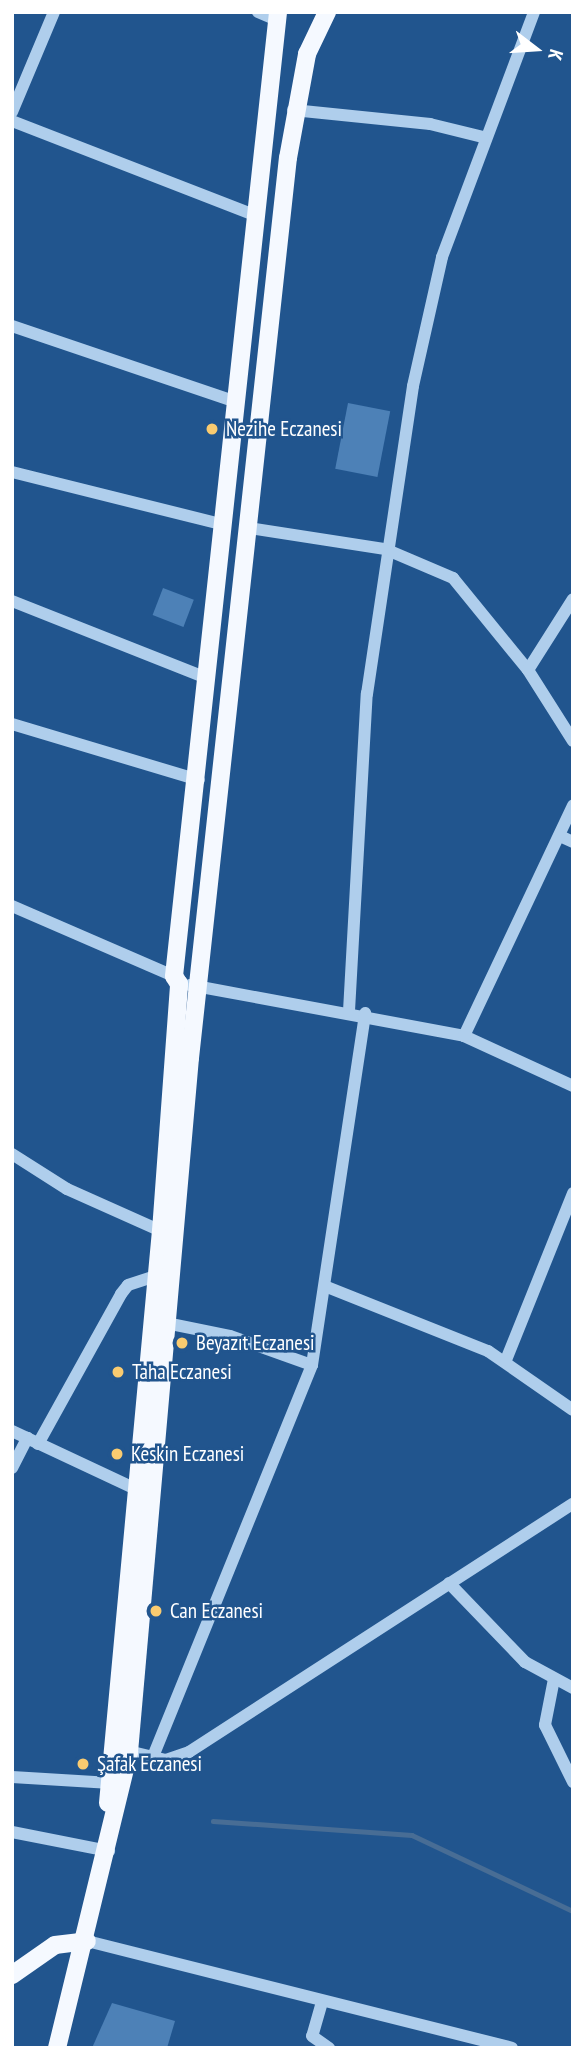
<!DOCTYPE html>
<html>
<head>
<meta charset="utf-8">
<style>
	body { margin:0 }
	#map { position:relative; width:585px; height:2060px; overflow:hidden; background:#21558e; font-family:"PT Sans Narrow",sans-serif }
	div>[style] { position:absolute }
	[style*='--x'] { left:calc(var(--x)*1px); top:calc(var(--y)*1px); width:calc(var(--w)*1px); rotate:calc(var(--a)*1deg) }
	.stream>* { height:4.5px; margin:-2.25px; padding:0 2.25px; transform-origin:2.25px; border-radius:2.25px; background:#486d95 }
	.building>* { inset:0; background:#4d81b7; transform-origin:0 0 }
	.minor>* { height:12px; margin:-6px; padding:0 6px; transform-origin:6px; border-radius:6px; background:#afceec }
	.major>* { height:18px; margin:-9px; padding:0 9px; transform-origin:9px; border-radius:9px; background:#f5f9ff }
	.dots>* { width:19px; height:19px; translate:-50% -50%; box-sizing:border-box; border:4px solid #21558e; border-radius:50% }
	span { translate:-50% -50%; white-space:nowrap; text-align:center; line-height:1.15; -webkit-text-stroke:5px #21558e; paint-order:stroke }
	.poi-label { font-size:21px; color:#fff }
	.left { translate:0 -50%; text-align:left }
	.frame { position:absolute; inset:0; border:14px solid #fff; pointer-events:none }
	.north { position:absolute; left:501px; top:14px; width:70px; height:70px; -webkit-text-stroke:5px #21558e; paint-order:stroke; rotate:107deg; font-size:19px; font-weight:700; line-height:28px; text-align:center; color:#fff }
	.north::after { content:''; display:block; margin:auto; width:24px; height:32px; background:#fff; clip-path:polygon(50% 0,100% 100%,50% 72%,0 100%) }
</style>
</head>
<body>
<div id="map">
	<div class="stream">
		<div style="--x:213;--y:1821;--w:199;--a:4"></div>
		<div style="--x:412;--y:1835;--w:178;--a:25.3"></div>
	</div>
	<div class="building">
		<div style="left:348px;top:403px;width:43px;height:67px;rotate:11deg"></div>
		<div style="left:163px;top:588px;width:33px;height:29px;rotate:21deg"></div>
		<div style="clip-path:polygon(112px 2003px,175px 2021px,167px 2048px,92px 2048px)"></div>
	</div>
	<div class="minor">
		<div style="--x:258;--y:12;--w:21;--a:23"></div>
		<div style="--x:293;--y:110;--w:138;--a:5.8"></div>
		<div style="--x:430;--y:124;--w:55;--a:13.8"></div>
		<div style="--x:12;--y:112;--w:108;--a:-67.2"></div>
		<div style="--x:12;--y:121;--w:263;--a:21.2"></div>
		<div style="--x:12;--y:326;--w:233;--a:18.7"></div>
		<div style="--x:12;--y:472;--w:214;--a:14"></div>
		<div style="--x:249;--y:528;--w:138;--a:8.8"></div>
		<div style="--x:385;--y:549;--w:74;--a:23.1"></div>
		<div style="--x:453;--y:578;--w:119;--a:50.8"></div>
		<div style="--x:528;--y:670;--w:84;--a:57.6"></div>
		<div style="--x:12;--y:601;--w:209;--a:21.6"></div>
		<div style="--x:528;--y:670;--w:84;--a:-57.6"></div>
		<div style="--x:12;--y:724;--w:195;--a:16.7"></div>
		<div style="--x:560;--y:836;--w:14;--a:25"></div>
		<div style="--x:12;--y:906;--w:176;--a:23.4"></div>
		<div style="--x:190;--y:985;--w:279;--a:10.5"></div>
		<div style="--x:464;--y:1036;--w:120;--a:24.6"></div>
		<div style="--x:349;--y:1011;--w:318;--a:-86.8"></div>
		<div style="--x:367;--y:694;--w:311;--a:-81.5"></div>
		<div style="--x:413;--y:386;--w:132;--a:-77.3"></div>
		<div style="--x:442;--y:257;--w:262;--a:-69.4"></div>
		<div style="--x:464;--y:1036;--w:255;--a:-64.7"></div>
		<div style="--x:12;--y:1154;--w:65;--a:32.5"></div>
		<div style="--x:67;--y:1189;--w:103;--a:24.1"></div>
		<div style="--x:327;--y:1287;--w:173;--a:21.7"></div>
		<div style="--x:488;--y:1351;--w:103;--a:34.8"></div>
		<div style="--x:161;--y:1322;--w:70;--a:11.5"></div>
		<div style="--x:230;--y:1336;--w:87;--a:19.5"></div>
		<div style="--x:506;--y:1360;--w:180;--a:-68.1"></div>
		<div style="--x:12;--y:1431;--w:139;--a:25.1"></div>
		<div style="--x:38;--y:1444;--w:171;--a:-61"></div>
		<div style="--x:121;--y:1294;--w:11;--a:-52"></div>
		<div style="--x:128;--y:1285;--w:29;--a:-18"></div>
		<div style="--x:12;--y:1468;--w:34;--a:-63"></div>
		<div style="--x:449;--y:1583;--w:110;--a:46.1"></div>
		<div style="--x:525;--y:1662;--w:55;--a:28.4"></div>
		<div style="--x:554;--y:1679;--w:47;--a:101.1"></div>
		<div style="--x:545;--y:1725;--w:64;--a:63.8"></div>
		<div style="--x:124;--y:1750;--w:43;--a:13.4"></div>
		<div style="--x:166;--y:1760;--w:24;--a:-19"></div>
		<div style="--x:189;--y:1752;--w:457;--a:-32.9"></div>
		<div style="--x:152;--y:1759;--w:425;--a:-67.9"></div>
		<div style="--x:312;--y:1365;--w:356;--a:-81.4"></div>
		<div style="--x:12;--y:1777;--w:99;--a:3.5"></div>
		<div style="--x:12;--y:1832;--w:99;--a:11.1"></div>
		<div style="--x:87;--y:1941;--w:438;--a:14.1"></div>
		<div style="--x:322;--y:2002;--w:35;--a:106"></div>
		<div style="--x:312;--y:2036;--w:21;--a:35"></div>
	</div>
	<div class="major">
		<div style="--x:108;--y:1803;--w:574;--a:-84.71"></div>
		<div style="--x:161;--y:1231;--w:248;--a:-85.8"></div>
		<div style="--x:179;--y:984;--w:9;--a:-122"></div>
		<div style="--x:174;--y:976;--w:970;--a:-83.84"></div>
		<div style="--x:12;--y:1975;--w:52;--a:-34.9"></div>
		<div style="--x:55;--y:1945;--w:32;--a:-7"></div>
		<div style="--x:57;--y:2048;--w:305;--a:-76.3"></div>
		<div style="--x:129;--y:1752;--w:697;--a:-84.98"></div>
		<div style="--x:190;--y:1058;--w:905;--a:-83.79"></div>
		<div style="--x:288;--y:158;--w:106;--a:-79.6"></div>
		<div style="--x:307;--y:54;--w:47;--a:-64.5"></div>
	</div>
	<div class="dots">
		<div style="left:212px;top:429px;background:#f9cb70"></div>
		<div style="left:182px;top:1343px;background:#f9cb70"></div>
		<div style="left:118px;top:1372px;background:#f9cb70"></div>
		<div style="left:117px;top:1454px;background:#f9cb70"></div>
		<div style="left:156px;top:1611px;background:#f9cb70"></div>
		<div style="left:83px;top:1764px;background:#f9cb70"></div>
	</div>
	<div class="poi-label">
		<span class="left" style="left:226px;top:429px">Nezihe Eczanesi</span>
		<span class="left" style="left:196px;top:1343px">Beyazıt Eczanesi</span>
		<span class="left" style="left:132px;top:1372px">Taha Eczanesi</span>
		<span class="left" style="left:131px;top:1454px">Keskin Eczanesi</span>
		<span class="left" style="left:170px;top:1611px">Can Eczanesi</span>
		<span class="left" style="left:97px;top:1764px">Şafak Eczanesi</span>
	</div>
	<div class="frame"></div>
	<div class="north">K</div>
</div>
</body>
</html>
